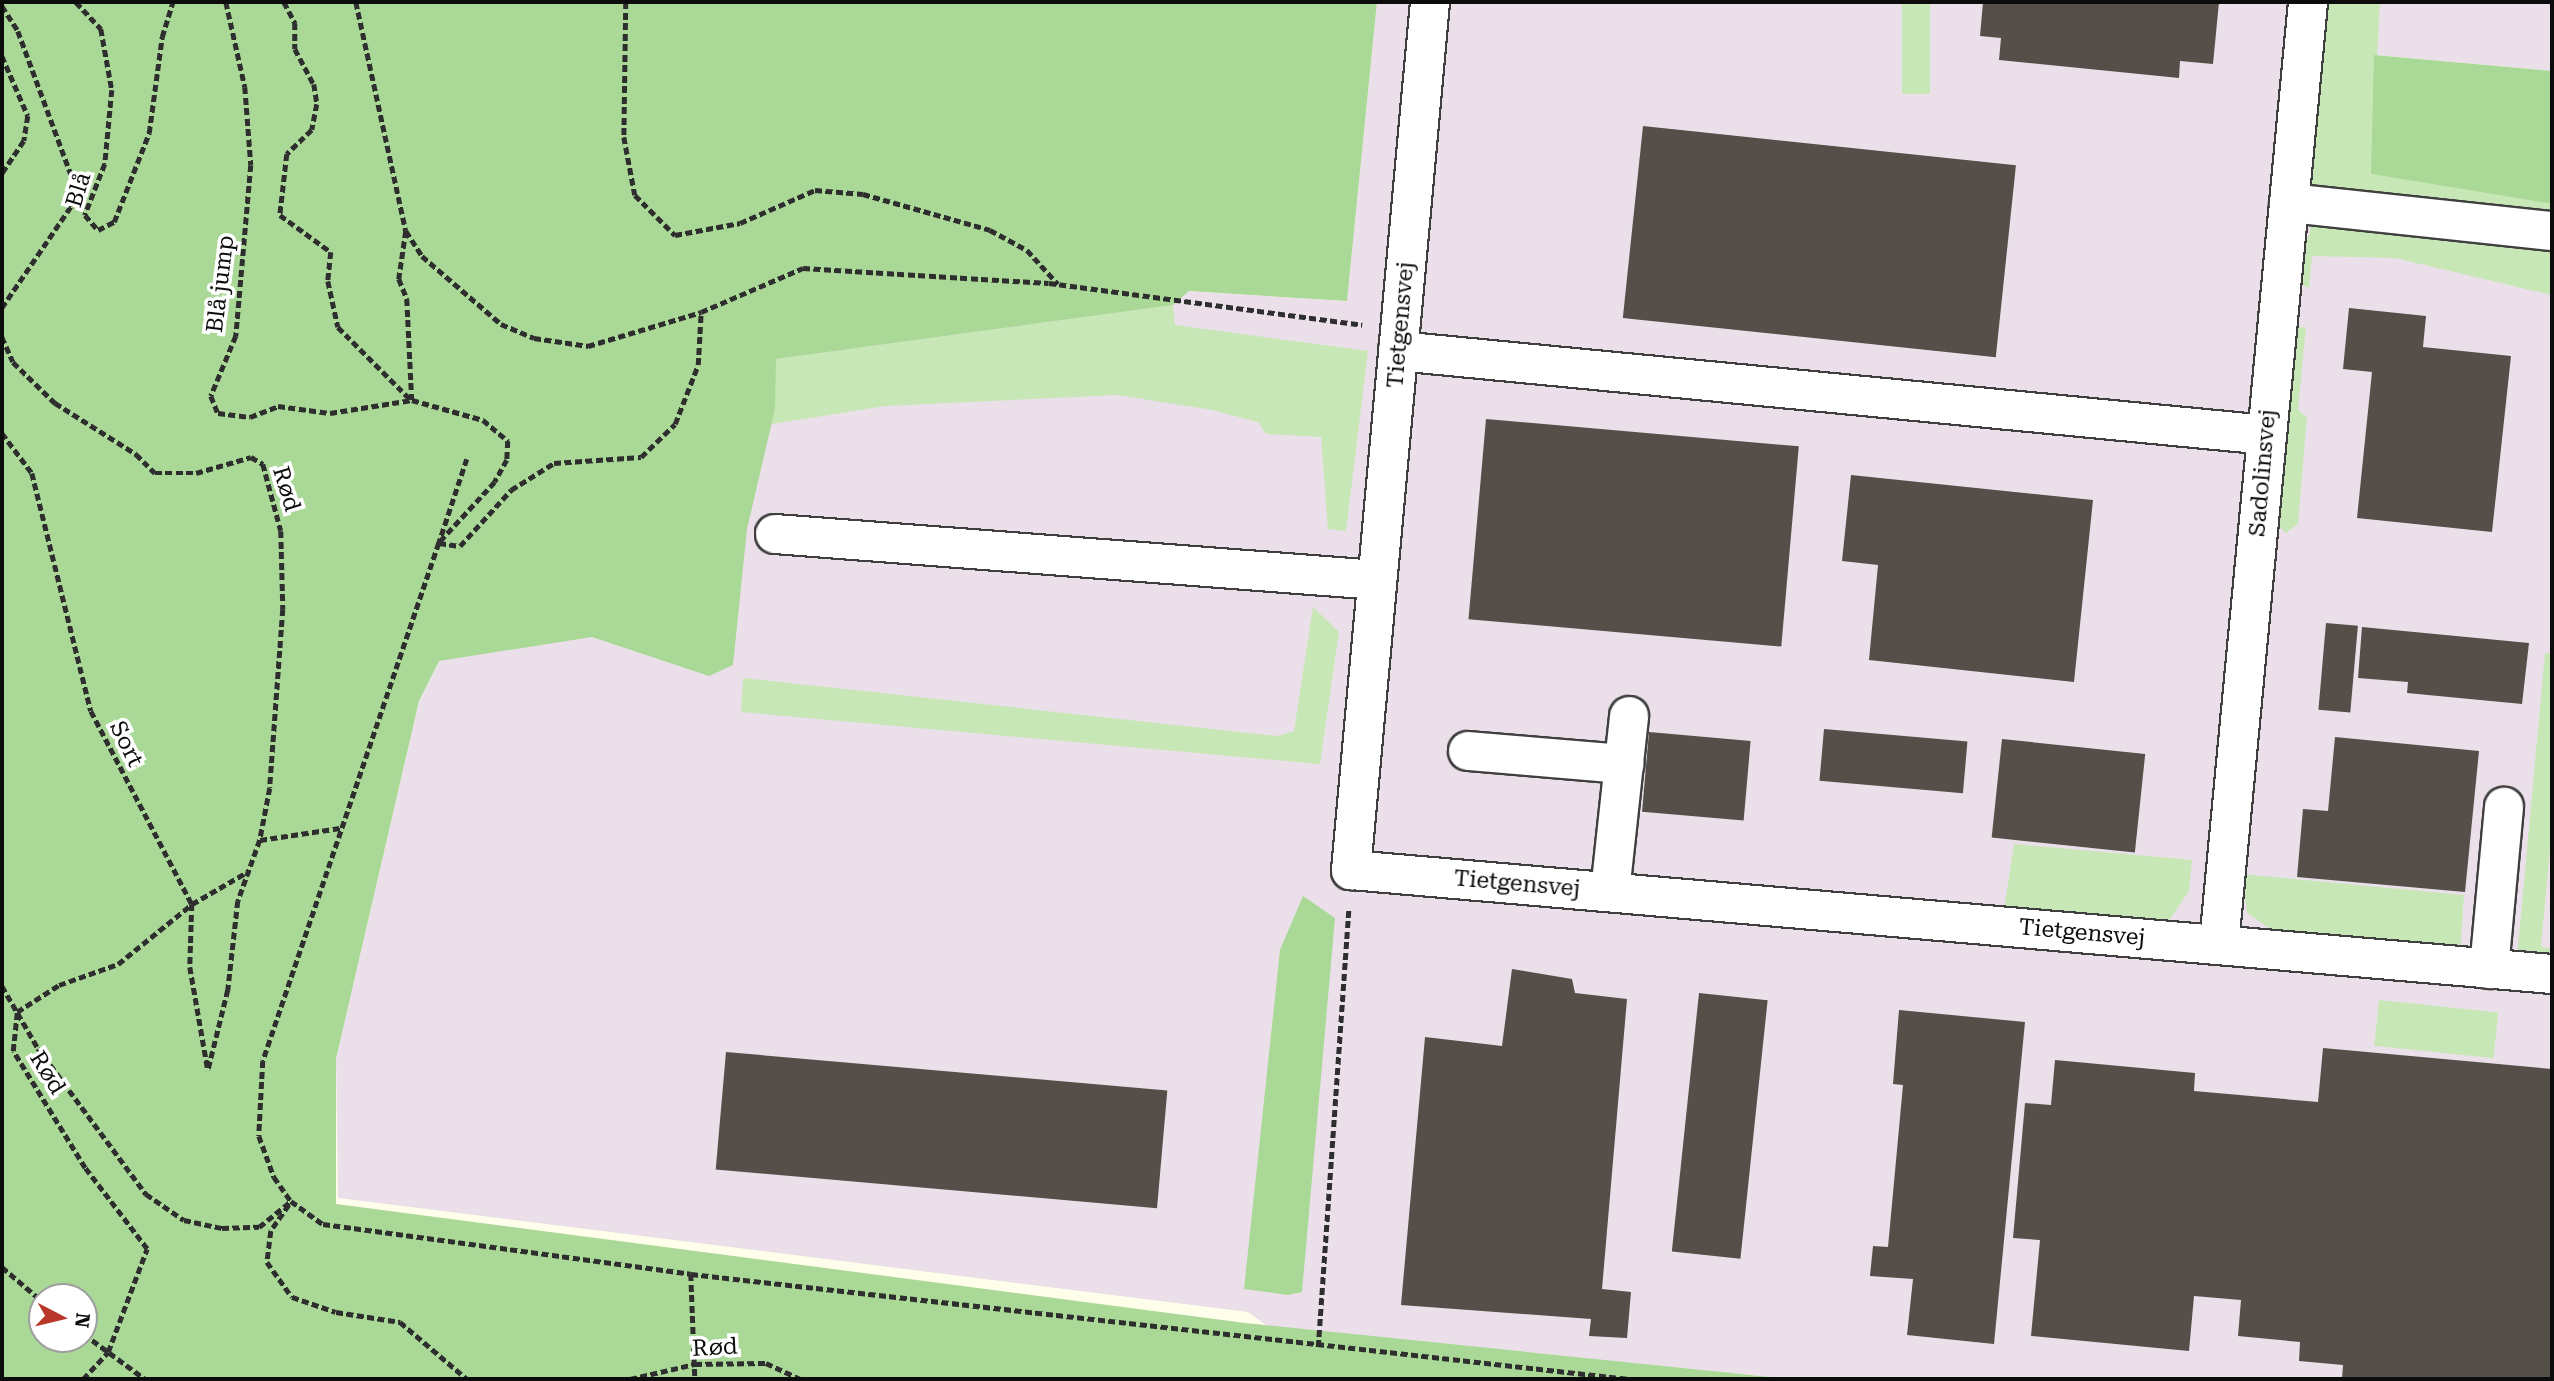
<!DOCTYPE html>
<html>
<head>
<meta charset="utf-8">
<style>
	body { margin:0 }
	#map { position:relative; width:2554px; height:1381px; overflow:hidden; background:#fffeeb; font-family:"Roboto Serif",serif }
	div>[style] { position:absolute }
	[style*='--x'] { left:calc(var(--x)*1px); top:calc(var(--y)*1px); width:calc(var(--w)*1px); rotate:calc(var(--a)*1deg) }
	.industrial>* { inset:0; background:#ebe0ea }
	.green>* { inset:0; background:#c8e7b6; transform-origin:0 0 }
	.forest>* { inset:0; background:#aad896 }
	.building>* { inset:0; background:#544f49; transform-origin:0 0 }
	.path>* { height:4.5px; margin-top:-2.25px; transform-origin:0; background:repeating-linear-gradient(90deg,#2e2e2e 0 7px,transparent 0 10.5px) }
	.roads { filter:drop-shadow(2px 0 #3f3f3f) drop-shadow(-2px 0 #3f3f3f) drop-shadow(0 2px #3f3f3f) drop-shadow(0 -2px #3f3f3f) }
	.minor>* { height:38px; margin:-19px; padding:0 19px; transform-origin:19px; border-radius:19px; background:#fff }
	span { translate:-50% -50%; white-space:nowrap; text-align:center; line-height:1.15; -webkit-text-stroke:7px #fff; paint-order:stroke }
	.street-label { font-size:23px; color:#0c0c0c }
	.frame { position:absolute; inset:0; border:4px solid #0c0c0c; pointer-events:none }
	.north { position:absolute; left:28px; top:1283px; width:70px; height:70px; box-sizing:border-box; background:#fff; border:2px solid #9e9e9e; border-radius:50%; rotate:97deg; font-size:19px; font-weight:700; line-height:28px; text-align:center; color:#0c0c0c }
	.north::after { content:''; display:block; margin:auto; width:24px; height:32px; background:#b83728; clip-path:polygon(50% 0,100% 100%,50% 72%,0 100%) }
</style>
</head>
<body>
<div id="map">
	<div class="industrial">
		<div style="clip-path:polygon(1377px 2px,2552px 2px,2552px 71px,2374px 55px,2371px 174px,2552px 204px,2552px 1379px,1790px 1379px,1450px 1345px,1310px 1357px,1248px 1312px,338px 1198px,336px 1059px,419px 701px,559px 421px,911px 274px,1347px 301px)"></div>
	</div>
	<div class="green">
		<div style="left:1902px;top:2px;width:28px;height:92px"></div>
		<div style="clip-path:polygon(2324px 2px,2380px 2px,2371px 174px,2552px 204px,2552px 217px,2313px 191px,2305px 180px)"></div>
		<div style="clip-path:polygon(2331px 220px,2552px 238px,2552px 295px,2395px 258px,2312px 256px,2309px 288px,2295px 282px,2311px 227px)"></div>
		<div style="clip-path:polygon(1173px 305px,1175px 325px,1368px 351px,1346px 531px,1328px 529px,1321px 437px,1266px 434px,1258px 422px,1212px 410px,1118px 395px,886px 406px,772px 424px,776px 359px)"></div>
		<div style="clip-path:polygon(2306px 327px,2298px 410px,2307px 417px,2298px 524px,2286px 533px,2276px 524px,2292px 328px)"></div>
		<div style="clip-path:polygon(1313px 607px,1339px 632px,1320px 764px,741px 712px,743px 678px,1277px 736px,1294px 731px)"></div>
		<div style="clip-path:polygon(2545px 653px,2552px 654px,2552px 826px,2541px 947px,2550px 948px,2549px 960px,2517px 958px)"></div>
		<div style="clip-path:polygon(2014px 844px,2192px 860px,2189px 891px,2167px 923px,2004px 909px)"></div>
		<div style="clip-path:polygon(2242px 874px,2464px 895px,2460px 955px,2285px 939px,2247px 913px)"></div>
		<div style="left:2379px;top:1000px;width:120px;height:46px;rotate:6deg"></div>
	</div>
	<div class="forest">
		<div style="clip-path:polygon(evenodd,2px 2px,1377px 2px,1347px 301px,1189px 291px,1173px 305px,776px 359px,775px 409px,747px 529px,733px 665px,709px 676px,592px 637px,439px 661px,419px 701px,336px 1059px,336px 1204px,1245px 1323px,1790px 1379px,2px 1379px,2px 2px,42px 1297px,84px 1297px,84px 1339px,42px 1339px,42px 1297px)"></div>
		<div style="clip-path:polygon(2374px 55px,2552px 71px,2552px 204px,2371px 174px)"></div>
		<div style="clip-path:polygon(1303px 896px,1335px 918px,1302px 1292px,1288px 1295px,1244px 1289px,1280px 950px)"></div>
	</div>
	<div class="building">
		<div style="clip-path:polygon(1983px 2px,2219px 2px,2213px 64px,2180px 61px,2179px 78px,1999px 60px,2001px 38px,1980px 36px)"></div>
		<div style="left:1643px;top:126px;width:375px;height:193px;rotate:6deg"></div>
		<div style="clip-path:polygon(2349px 308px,2426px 316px,2423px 347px,2511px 356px,2492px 532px,2357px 518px,2372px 372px,2343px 369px)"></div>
		<div style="left:1486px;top:419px;width:314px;height:201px;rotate:5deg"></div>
		<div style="clip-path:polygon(1851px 475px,2093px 500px,2074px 682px,1869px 660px,1878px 565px,1842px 561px)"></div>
		<div style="left:2326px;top:623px;width:32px;height:87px;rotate:5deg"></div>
		<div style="clip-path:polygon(2362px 627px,2529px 643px,2522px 704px,2407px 693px,2408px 682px,2358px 678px)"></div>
		<div style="left:1824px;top:729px;width:144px;height:52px;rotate:5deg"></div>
		<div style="left:1649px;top:732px;width:102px;height:80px;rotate:5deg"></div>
		<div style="clip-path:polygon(2335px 737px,2479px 751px,2465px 892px,2297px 877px,2303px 809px,2328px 811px)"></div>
		<div style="left:2002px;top:739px;width:144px;height:99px;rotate:6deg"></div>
		<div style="clip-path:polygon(1512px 969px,1572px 979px,1575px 993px,1627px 999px,1602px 1289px,1631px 1292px,1627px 1338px,1589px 1336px,1591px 1319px,1401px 1305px,1425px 1037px,1502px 1046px)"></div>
		<div style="left:1699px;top:993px;width:69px;height:260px;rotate:6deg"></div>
		<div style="clip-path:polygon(1899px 1010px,2025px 1022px,1994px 1344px,1907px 1335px,1913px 1279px,1870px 1276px,1873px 1246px,1888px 1247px,1903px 1085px,1893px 1084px)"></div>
		<div style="clip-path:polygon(2323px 1048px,2552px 1069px,2552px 1379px,2342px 1379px,2343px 1365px,2299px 1361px,2300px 1342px,2238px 1336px,2241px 1300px,2194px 1296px,2189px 1351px,2031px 1336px,2040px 1240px,2013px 1238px,2025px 1103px,2051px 1105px,2055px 1060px,2195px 1073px,2194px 1091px,2318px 1102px)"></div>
		<div style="left:726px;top:1052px;width:443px;height:118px;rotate:5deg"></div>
	</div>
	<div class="path">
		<div style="--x:76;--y:2;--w:37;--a:47"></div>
		<div style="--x:101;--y:29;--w:62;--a:79.8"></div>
		<div style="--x:112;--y:90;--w:74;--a:95.4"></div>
		<div style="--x:105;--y:164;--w:55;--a:111.4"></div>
		<div style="--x:85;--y:215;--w:20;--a:49"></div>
		<div style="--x:98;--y:230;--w:18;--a:-27"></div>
		<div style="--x:114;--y:222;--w:96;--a:-68.5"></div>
		<div style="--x:149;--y:133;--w:97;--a:-82.3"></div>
		<div style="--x:162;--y:37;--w:37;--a:-73"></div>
		<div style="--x:226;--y:2;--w:87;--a:77.4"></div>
		<div style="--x:245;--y:87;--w:78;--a:85.6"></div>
		<div style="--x:251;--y:165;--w:172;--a:95"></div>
		<div style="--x:236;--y:336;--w:65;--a:112.6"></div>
		<div style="--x:211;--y:396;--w:18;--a:68"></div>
		<div style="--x:218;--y:413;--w:32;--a:7"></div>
		<div style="--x:250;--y:417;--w:30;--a:-21"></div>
		<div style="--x:278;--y:406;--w:52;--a:7.7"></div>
		<div style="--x:330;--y:413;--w:83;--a:-9"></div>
		<div style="--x:412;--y:400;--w:74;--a:15.7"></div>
		<div style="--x:483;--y:420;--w:33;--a:40"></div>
		<div style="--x:508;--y:441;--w:19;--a:93"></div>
		<div style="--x:507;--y:460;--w:25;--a:119"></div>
		<div style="--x:495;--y:482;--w:83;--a:132.6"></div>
		<div style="--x:439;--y:543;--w:547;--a:108.77"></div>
		<div style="--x:263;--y:1061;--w:75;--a:93.1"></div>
		<div style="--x:259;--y:1136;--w:44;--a:69.9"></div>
		<div style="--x:274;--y:1177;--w:29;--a:55"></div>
		<div style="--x:291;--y:1201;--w:39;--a:36"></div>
		<div style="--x:323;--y:1224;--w:371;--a:7.7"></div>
		<div style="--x:691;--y:1274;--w:944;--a:6.39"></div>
		<div style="--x:284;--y:2;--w:24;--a:62"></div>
		<div style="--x:295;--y:23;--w:26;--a:90"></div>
		<div style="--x:295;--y:49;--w:40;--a:62"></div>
		<div style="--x:314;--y:84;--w:20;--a:81"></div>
		<div style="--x:317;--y:104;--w:26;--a:101"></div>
		<div style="--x:312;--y:130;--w:35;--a:136"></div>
		<div style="--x:287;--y:154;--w:61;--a:96.5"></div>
		<div style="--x:280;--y:215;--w:63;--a:36"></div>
		<div style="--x:331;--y:252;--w:29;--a:96"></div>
		<div style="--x:328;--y:281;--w:47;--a:77.7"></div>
		<div style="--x:338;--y:327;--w:103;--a:45"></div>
		<div style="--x:356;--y:2;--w:234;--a:77.7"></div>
		<div style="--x:406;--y:231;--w:30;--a:57"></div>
		<div style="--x:422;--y:256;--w:104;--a:40.7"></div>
		<div style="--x:501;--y:324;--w:36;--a:23"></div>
		<div style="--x:534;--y:338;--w:55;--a:8.4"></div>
		<div style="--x:588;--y:346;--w:118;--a:-16.7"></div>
		<div style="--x:701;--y:312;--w:111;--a:-23.3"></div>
		<div style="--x:803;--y:268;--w:246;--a:3.5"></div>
		<div style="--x:1049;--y:283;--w:316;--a:7.6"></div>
		<div style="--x:626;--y:2;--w:135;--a:90.8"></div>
		<div style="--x:624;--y:137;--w:59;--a:79.3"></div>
		<div style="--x:635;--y:195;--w:57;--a:45"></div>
		<div style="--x:675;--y:235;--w:66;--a:-10.5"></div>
		<div style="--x:740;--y:223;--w:82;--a:-23.7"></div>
		<div style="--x:815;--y:190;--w:48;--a:4.8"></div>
		<div style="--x:863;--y:194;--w:132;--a:15.8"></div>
		<div style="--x:990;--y:230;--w:42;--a:28.4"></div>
		<div style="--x:1027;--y:250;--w:46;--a:47.6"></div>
		<div style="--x:2;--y:6;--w:30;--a:57"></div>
		<div style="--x:18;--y:31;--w:164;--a:69.7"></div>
		<div style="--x:75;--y:185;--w:22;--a:100"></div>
		<div style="--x:71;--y:207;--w:122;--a:124.3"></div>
		<div style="--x:2;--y:56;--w:65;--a:66.6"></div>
		<div style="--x:28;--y:116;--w:25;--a:99"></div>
		<div style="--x:24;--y:141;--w:40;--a:124"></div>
		<div style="--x:406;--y:231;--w:49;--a:98.3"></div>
		<div style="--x:399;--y:279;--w:22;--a:68"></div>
		<div style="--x:407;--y:299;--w:101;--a:87.2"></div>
		<div style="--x:2;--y:337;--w:27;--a:66"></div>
		<div style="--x:13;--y:362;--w:59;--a:44.3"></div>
		<div style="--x:55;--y:403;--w:96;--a:32.2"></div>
		<div style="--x:136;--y:454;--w:27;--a:45"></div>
		<div style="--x:155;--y:473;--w:41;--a:0"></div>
		<div style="--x:196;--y:473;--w:57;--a:-16.2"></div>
		<div style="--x:251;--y:457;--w:14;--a:30"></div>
		<div style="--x:263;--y:464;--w:69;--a:75"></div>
		<div style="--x:281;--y:531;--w:78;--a:88.5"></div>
		<div style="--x:283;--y:609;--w:179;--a:94.2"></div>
		<div style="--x:270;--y:788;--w:53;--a:100.9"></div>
		<div style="--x:260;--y:840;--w:65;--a:109.8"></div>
		<div style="--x:238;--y:901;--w:90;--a:96.4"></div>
		<div style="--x:228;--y:990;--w:83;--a:103.9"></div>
		<div style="--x:2;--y:433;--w:50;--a:53.1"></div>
		<div style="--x:32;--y:473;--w:245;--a:76.1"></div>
		<div style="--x:91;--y:711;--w:218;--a:62.4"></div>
		<div style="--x:192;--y:904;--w:63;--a:91.8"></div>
		<div style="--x:190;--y:967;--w:105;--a:80.1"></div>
		<div style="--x:467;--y:459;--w:89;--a:108.4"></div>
		<div style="--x:439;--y:543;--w:21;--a:8"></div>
		<div style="--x:460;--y:546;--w:76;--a:-47.7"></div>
		<div style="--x:511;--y:490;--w:51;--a:-32.1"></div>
		<div style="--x:554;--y:463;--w:87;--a:-3.9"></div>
		<div style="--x:641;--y:457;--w:47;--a:-44.1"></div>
		<div style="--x:675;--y:424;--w:63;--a:-68.7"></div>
		<div style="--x:698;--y:365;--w:53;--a:-86.8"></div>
		<div style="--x:260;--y:840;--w:81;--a:-8.5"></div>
		<div style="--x:2;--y:986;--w:72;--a:59.9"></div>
		<div style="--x:38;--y:1048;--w:182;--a:53.5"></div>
		<div style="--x:146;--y:1194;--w:46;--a:34.4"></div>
		<div style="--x:184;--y:1220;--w:39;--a:12"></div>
		<div style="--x:222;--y:1228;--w:37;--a:-2"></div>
		<div style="--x:259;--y:1227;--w:41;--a:-39.1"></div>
		<div style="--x:289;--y:1205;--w:32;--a:125"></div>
		<div style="--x:271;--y:1231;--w:31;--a:97"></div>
		<div style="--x:267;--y:1262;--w:43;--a:54.5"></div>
		<div style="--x:292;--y:1297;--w:46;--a:18.8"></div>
		<div style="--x:336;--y:1312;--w:65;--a:8.9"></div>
		<div style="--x:400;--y:1322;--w:88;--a:40.4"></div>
		<div style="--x:2;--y:1267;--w:52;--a:40.4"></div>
		<div style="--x:691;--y:1274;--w:105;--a:87.8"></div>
		<div style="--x:84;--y:1334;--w:76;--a:36.4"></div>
		<div style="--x:1318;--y:1347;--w:440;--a:-86"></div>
		<div style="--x:83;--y:1379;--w:37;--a:-47"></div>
		<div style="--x:108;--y:1352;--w:110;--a:-69.3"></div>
		<div style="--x:147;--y:1249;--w:102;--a:-127.4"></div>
		<div style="--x:85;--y:1168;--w:137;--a:-121.6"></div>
		<div style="--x:13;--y:1051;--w:39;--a:-84"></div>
		<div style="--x:17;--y:1012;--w:50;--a:-32.7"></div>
		<div style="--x:59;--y:985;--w:63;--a:-19.6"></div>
		<div style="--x:118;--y:964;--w:95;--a:-39"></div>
		<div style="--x:192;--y:904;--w:66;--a:-30.1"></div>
		<div style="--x:630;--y:1379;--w:67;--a:-13"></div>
		<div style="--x:695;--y:1364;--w:71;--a:-0.8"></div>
		<div style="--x:766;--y:1363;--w:38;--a:25"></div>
	</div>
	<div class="roads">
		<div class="minor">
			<div style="--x:1430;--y:2;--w:872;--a:95.2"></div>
			<div style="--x:1351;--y:870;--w:1205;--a:4.95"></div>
			<div style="--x:2289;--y:203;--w:264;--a:6.1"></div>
			<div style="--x:1398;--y:351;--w:873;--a:5.52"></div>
			<div style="--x:775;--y:534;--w:604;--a:4.37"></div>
			<div style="--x:1468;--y:751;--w:157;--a:4.8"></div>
			<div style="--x:1610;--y:892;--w:177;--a:-83.8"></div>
			<div style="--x:2219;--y:944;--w:946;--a:-84.6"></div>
			<div style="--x:2489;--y:969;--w:163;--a:-84.7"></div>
		</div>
	</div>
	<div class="street-label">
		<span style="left:79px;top:190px;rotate:-73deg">Blå</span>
		<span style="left:221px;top:284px;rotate:-83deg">Blå jump</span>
		<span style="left:1401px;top:325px;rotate:-85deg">Tietgensvej</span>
		<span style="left:2263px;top:473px;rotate:-85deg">Sadolinsvej</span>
		<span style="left:286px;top:489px;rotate:73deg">Rød</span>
		<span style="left:126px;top:744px;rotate:64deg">Sort</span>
		<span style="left:1517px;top:884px;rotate:5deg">Tietgensvej</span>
		<span style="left:2082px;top:933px;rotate:5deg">Tietgensvej</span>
		<span style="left:47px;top:1073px;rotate:58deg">Rød</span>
		<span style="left:715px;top:1348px;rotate:-3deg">Rød</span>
	</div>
	<div class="frame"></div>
	<div class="north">N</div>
</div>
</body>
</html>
